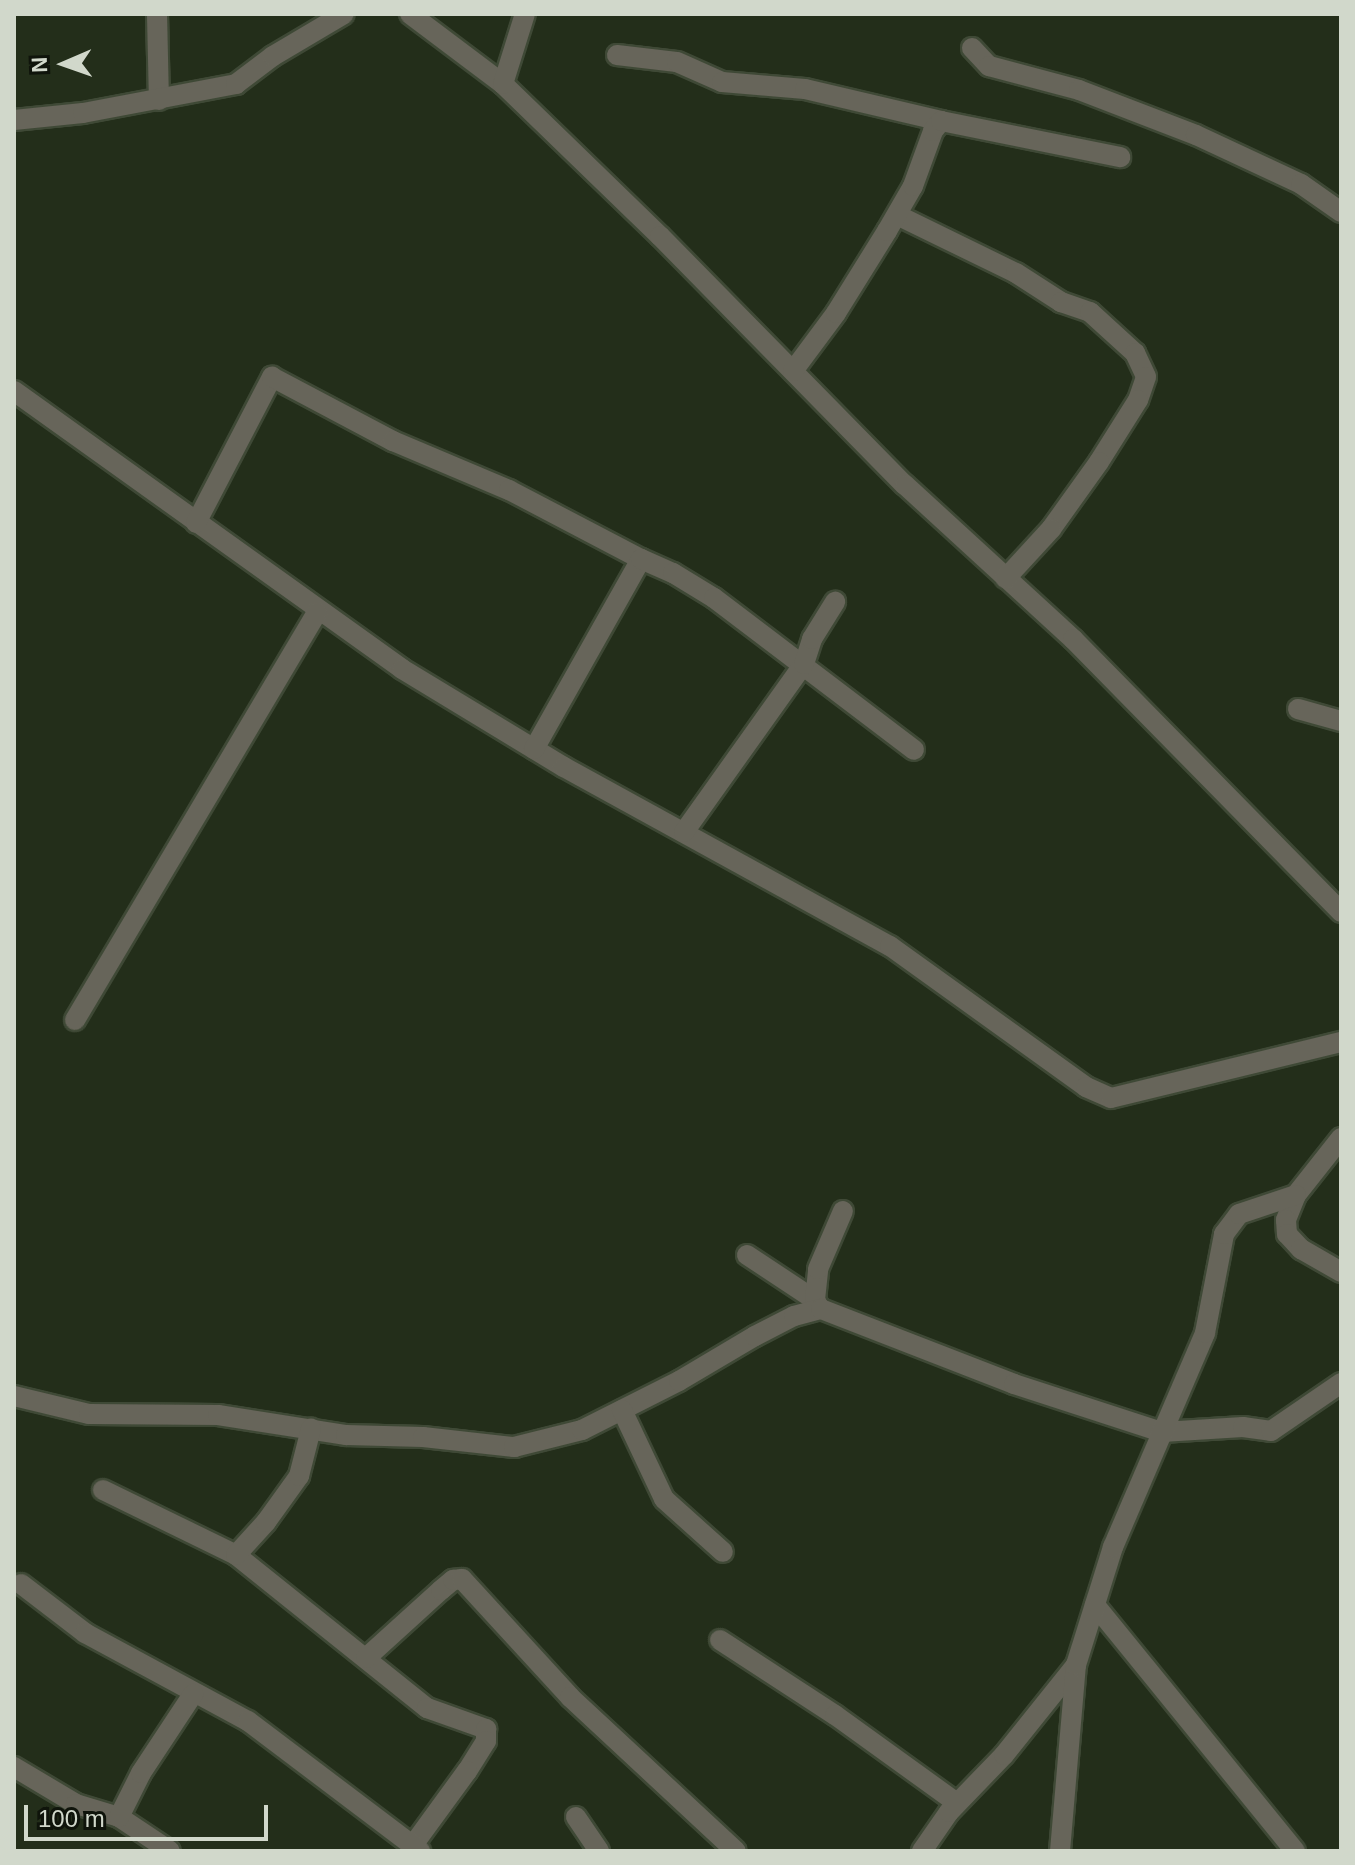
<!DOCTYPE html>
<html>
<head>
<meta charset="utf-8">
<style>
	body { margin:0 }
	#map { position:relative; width:1355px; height:1865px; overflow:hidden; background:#232e1a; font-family:Arial,sans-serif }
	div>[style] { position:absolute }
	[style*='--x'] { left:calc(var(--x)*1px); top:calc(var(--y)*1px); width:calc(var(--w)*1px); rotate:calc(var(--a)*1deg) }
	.roads { filter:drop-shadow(2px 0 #3f4936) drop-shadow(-2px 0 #3f4936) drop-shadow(0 2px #3f4936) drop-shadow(0 -2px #3f4936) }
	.street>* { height:20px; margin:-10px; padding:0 10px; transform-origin:10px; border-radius:10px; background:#67655a }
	span { translate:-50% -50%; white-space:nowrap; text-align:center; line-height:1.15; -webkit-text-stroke:6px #0f140b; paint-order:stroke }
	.frame { position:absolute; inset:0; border:16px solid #d1d8cb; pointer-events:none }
	.north { position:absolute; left:24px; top:24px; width:80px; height:80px; -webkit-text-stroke:6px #0f140b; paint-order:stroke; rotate:268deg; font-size:22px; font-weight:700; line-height:32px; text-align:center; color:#d1d8cb }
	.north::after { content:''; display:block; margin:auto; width:28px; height:36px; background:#d1d8cb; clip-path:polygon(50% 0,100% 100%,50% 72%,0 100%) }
	.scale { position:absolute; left:24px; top:1805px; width:244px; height:36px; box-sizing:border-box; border:4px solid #d1d8cb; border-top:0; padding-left:10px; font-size:24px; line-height:28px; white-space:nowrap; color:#d1d8cb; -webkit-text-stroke:6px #0f140b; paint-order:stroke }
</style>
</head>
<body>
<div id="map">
	<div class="roads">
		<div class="street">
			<div style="--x:157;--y:14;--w:86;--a:88.7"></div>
			<div style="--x:410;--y:14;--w:116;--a:37"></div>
			<div style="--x:503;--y:84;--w:219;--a:44.1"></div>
			<div style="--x:660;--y:236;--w:349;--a:45.5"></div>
			<div style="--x:905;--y:485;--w:228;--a:42.5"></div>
			<div style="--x:1073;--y:639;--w:383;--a:45.5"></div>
			<div style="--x:972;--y:48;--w:25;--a:47"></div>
			<div style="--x:989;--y:66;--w:93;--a:14.9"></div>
			<div style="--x:1079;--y:90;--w:125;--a:21"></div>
			<div style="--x:1196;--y:135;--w:116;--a:25"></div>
			<div style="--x:1301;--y:184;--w:49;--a:35"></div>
			<div style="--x:617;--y:55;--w:60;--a:6.7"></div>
			<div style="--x:677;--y:62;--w:49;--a:24"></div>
			<div style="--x:722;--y:82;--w:83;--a:4.8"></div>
			<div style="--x:805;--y:89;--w:140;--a:13.2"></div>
			<div style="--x:503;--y:84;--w:73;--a:-72.6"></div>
			<div style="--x:14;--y:120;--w:69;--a:-5.8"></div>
			<div style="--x:83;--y:113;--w:156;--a:-10.7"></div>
			<div style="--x:236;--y:84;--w:46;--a:-37.1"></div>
			<div style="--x:273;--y:56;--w:82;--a:-30.6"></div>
			<div style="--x:897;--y:215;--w:132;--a:26"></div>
			<div style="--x:1016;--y:273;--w:54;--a:32.8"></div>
			<div style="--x:1061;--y:302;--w:31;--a:19"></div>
			<div style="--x:1090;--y:312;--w:61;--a:42.3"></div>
			<div style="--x:1135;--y:353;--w:26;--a:65"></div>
			<div style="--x:1146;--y:377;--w:24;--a:109"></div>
			<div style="--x:1138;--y:400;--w:73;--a:122.2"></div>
			<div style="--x:1099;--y:462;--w:82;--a:125.6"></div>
			<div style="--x:1051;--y:529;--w:67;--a:132.6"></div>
			<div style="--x:793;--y:371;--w:72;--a:-53.4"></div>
			<div style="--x:836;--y:313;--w:97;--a:-58.1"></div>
			<div style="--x:887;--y:231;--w:52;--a:-60"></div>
			<div style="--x:913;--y:186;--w:59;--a:-70"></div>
			<div style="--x:933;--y:131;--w:13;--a:-51"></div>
			<div style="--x:941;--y:121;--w:183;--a:11.4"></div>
			<div style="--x:14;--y:391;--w:477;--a:35.6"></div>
			<div style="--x:402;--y:669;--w:189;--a:31.2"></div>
			<div style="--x:564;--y:767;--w:372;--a:28.8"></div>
			<div style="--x:890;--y:946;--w:241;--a:35.7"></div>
			<div style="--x:1086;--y:1087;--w:27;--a:24"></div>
			<div style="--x:1111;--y:1098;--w:237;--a:-13.7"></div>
			<div style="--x:196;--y:523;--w:165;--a:-62.5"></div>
			<div style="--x:272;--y:377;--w:137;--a:27.9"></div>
			<div style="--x:393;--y:441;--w:126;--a:22.9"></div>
			<div style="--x:509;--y:490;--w:149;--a:27.6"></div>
			<div style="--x:1298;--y:709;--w:45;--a:15.6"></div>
			<div style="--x:534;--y:749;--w:218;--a:-60.6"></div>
			<div style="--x:641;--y:559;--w:35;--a:24"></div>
			<div style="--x:673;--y:573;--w:48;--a:31.4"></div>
			<div style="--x:714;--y:598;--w:251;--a:37.2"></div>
			<div style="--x:684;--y:832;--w:206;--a:-54.5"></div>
			<div style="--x:804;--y:664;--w:26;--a:-72"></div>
			<div style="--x:812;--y:639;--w:44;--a:-58.1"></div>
			<div style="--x:75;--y:1020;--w:474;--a:-59.3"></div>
			<div style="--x:1341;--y:1138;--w:73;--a:128.3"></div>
			<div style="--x:1296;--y:1195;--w:27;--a:112"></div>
			<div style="--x:1286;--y:1220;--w:14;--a:86"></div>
			<div style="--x:1287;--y:1234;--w:21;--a:47"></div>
			<div style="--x:1301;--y:1249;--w:46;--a:29.9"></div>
			<div style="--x:747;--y:1255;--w:82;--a:33.5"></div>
			<div style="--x:815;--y:1300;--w:10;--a:61"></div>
			<div style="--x:815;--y:1300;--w:31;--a:-84"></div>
			<div style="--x:818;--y:1269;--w:63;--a:-66.7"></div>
			<div style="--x:14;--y:1396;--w:77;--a:13.5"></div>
			<div style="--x:89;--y:1414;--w:129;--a:0.4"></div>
			<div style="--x:218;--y:1415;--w:130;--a:8.9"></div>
			<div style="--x:346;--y:1435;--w:77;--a:1.5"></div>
			<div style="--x:423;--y:1437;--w:92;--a:6.3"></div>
			<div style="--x:514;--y:1447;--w:70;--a:-14"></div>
			<div style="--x:582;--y:1430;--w:109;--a:-26.8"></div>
			<div style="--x:679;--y:1381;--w:88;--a:-30.6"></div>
			<div style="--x:755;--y:1336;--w:44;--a:-27.1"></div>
			<div style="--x:794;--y:1316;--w:28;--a:-15"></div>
			<div style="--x:821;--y:1309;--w:207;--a:21.2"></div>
			<div style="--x:1014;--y:1384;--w:156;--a:18"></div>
			<div style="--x:1162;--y:1432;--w:81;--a:-3.5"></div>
			<div style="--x:1243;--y:1427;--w:28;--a:8"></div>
			<div style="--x:1271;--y:1431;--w:85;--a:-34.4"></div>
			<div style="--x:622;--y:1410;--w:98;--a:64.7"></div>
			<div style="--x:664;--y:1499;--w:79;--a:41.9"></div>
			<div style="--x:103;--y:1490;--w:148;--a:26"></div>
			<div style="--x:236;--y:1555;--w:245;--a:38.7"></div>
			<div style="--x:427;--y:1708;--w:63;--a:19.6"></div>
			<div style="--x:486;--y:1729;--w:12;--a:90"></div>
			<div style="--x:486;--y:1741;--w:36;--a:122"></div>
			<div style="--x:467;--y:1771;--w:92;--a:126.1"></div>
			<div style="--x:236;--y:1555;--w:45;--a:-47.7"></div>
			<div style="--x:266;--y:1522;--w:57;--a:-54.3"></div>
			<div style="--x:299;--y:1476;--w:49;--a:-75.7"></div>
			<div style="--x:21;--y:1584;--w:81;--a:37.4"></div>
			<div style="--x:85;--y:1633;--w:185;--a:28.4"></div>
			<div style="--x:248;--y:1721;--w:216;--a:37.1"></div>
			<div style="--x:1095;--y:1605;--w:317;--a:50.9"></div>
			<div style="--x:720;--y:1640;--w:137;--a:33.1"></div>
			<div style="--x:835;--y:1715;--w:150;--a:35.8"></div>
			<div style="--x:366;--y:1658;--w:101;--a:-42.2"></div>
			<div style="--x:441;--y:1590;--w:16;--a:-40"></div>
			<div style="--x:453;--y:1580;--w:9;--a:-6"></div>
			<div style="--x:462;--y:1579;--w:160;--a:47.5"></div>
			<div style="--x:570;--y:1697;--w:226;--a:42.9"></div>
			<div style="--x:14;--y:1767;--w:72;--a:30.8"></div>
			<div style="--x:76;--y:1804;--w:45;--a:16.8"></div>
			<div style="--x:119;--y:1817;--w:61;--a:33.7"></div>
			<div style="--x:119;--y:1817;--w:49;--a:-63.4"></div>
			<div style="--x:141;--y:1773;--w:95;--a:-56.6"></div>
			<div style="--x:576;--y:1817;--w:41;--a:55.9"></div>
			<div style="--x:922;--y:1851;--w:47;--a:-55.3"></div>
			<div style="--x:949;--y:1812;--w:79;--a:-46"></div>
			<div style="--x:1004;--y:1755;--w:115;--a:-51.3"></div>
			<div style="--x:1060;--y:1851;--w:187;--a:-85.1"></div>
			<div style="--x:1076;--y:1665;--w:124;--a:-72.6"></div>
			<div style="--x:1113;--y:1547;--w:233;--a:-66.7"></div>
			<div style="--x:1205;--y:1333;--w:101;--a:-79.1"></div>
			<div style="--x:1224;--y:1234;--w:25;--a:-53"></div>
			<div style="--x:1239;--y:1214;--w:60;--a:-18.4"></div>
		</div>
	</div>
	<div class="frame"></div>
	<div class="north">N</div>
	<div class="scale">100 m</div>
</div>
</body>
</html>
